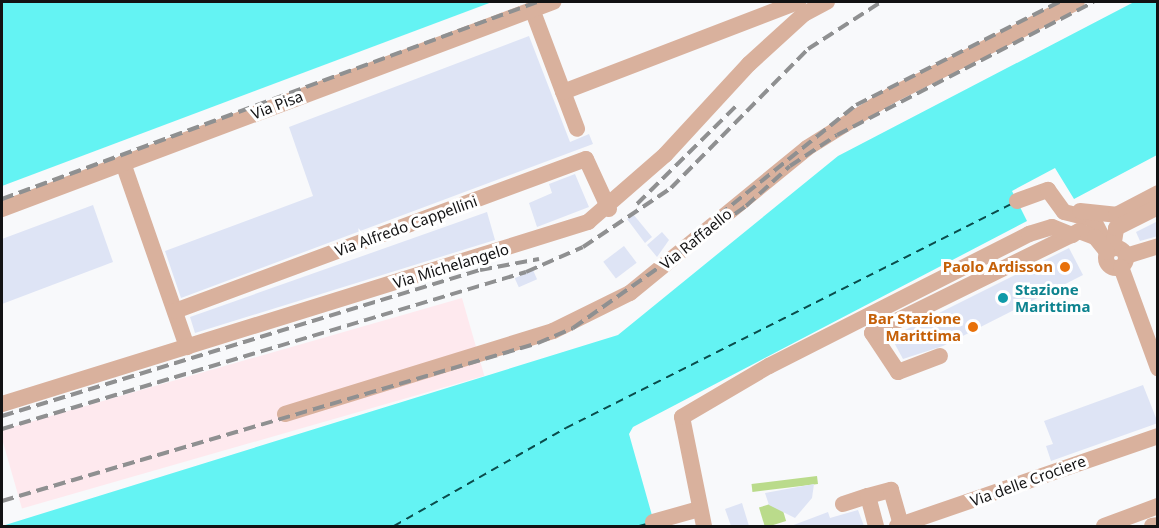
<!DOCTYPE html>
<html>
<head>
<meta charset="utf-8">
<style>
	body { margin:0 }
	#map { position:relative; width:1159px; height:528px; overflow:hidden; background:#f8f9fb; font-family:"Noto Sans",sans-serif }
	div>[style] { position:absolute }
	[style*='--x'] { left:calc(var(--x)*1px); top:calc(var(--y)*1px); width:calc(var(--w)*1px); rotate:calc(var(--a)*1deg) }
	.industrial>* { inset:0; background:#fee9ee; transform-origin:0 0 }
	.green>* { inset:0; background:#badb8b; transform-origin:0 0 }
	.water>* { inset:0; background:#64f3f3 }
	.ferry>* { height:1.5px; margin-top:-0.75px; transform-origin:0; background:repeating-linear-gradient(90deg,#0a4c4c 0 8px,transparent 0 14px) }
	.building>* { inset:0; background:#dee4f5; transform-origin:0 0 }
	.minor>* { height:16px; margin:-8px; padding:0 8px; transform-origin:8px; border-radius:8px; background:#d9b19d }
	.minor>.ring { margin:-8px; padding:0; box-sizing:content-box; background:none; border:16px solid #d9b19d; border-radius:50% }
	.rail>* { height:4px; margin-top:-2px; transform-origin:0; background:repeating-linear-gradient(90deg,#8f9091 0 12px,transparent 0 18px) }
	.dots>* { width:16px; height:16px; translate:-50% -50%; box-sizing:border-box; border:3px solid #fff; border-radius:50% }
	span { translate:-50% -50%; white-space:nowrap; text-align:center; line-height:1.15; -webkit-text-stroke:6px #fff; paint-order:stroke }
	.street-label { font-size:15px; color:#121213 }
	.food-label { font-size:15px; color:#c56008; font-weight:700 }
	.right { translate:-100% -50%; text-align:right }
	.culture-label { font-size:15px; color:#0d838f; font-weight:700 }
	.left { translate:0 -50%; text-align:left }
	.frame { position:absolute; inset:0; border:3px solid #121213; pointer-events:none }
</style>
</head>
<body>
<div id="map">
	<div class="industrial">
		<div style="left:462px;top:298px;width:81px;height:481px;rotate:74deg"></div>
	</div>
	<div class="green">
		<div style="left:817px;top:476px;width:8px;height:66px;rotate:83deg"></div>
		<div style="left:780px;top:501px;width:21px;height:22px;rotate:73deg"></div>
	</div>
	<div class="water">
		<div style="clip-path:polygon(2px 2px,492px 2px,2px 186px)"></div>
		<div style="clip-path:polygon(1134px 2px,1157px 2px,1157px 155px,1074px 199px,1055px 168px,1012px 191px,1027px 221px,633px 427px,629px 434px,655px 526px,2px 526px,618px 335px,838px 156px)"></div>
	</div>
	<div class="ferry">
		<div style="--x:394;--y:526;--w:198;--a:-29.7"></div>
		<div style="--x:566;--y:428;--w:498;--a:-26.7"></div>
		<div style="--x:639;--y:526;--w:8;--a:-14"></div>
	</div>
	<div class="building">
		<div style="clip-path:polygon(529px 36px,570px 142px,589px 134px,593px 144px,181px 298px,165px 251px,313px 196px,289px 127px)"></div>
		<div style="clip-path:polygon(575px 174px,589px 207px,537px 227px,529px 203px,552px 193px,549px 184px)"></div>
		<div style="clip-path:polygon(93px 205px,113px 262px,2px 304px,2px 239px)"></div>
		<div style="clip-path:polygon(487px 212px,495px 240px,195px 333px,190px 317px)"></div>
		<div style="clip-path:polygon(633px 214px,652px 237px,645px 243px,627px 219px)"></div>
		<div style="clip-path:polygon(1158px 221px,1158px 236px,1140px 241px,1136px 232px)"></div>
		<div style="clip-path:polygon(662px 232px,669px 240px,657px 257px,647px 245px)"></div>
		<div style="left:624px;top:246px;width:21px;height:26px;rotate:53deg"></div>
		<div style="clip-path:polygon(1069px 248px,1083px 275px,943px 346px,903px 359px,891px 337px)"></div>
		<div style="left:533px;top:270px;width:10px;height:20px;rotate:66deg"></div>
		<div style="clip-path:polygon(1143px 385px,1158px 423px,1051px 461px,1046px 446px,1053px 444px,1044px 421px)"></div>
		<div style="clip-path:polygon(814px 484px,812px 498px,795px 518px,769px 505px,765px 493px)"></div>
		<div style="clip-path:polygon(742px 503px,749px 526px,731px 526px,725px 509px)"></div>
		<div style="clip-path:polygon(858px 510px,864px 526px,791px 526px,828px 512px,830px 518px)"></div>
	</div>
	<div class="minor">
		<div style="--x:532;--y:9;--w:128;--a:69.4"></div>
		<div style="--x:563;--y:92;--w:252;--a:-21"></div>
		<div style="--x:123;--y:163;--w:195;--a:70.8"></div>
		<div style="--x:1017;--y:201;--w:33;--a:-20"></div>
		<div style="--x:1048;--y:190;--w:27;--a:54"></div>
		<div style="--x:1064;--y:212;--w:30;--a:14"></div>
		<div style="--x:1093;--y:219;--w:28;--a:63"></div>
		<div style="--x:2;--y:209;--w:589;--a:-20.59"></div>
		<div style="--x:1080;--y:211;--w:36;--a:6"></div>
		<div style="--x:1116;--y:215;--w:47;--a:-27.6"></div>
		<div class="ring" style="left:1106px;top:248px;width:4px;height:4px"></div>
		<div style="--x:1113;--y:248;--w:20;--a:-81"></div>
		<div style="--x:1116;--y:228;--w:47;--a:-26.6"></div>
		<div style="--x:1126;--y:256;--w:34;--a:-17"></div>
		<div style="--x:1121;--y:267;--w:108;--a:69.9"></div>
		<div style="--x:175;--y:311;--w:438;--a:-20.3"></div>
		<div style="--x:586;--y:159;--w:55;--a:65.3"></div>
		<div style="--x:940;--y:356;--w:45;--a:159.1"></div>
		<div style="--x:898;--y:372;--w:47;--a:-123.7"></div>
		<div style="--x:872;--y:333;--w:231;--a:-26.2"></div>
		<div style="--x:1079;--y:231;--w:17;--a:21"></div>
		<div style="--x:1095;--y:237;--w:19;--a:51"></div>
		<div style="--x:2;--y:404;--w:614;--a:-17.25"></div>
		<div style="--x:588;--y:222;--w:102;--a:-41"></div>
		<div style="--x:665;--y:155;--w:124;--a:-47.3"></div>
		<div style="--x:749;--y:64;--w:74;--a:-42.3"></div>
		<div style="--x:804;--y:14;--w:26;--a:-28"></div>
		<div style="--x:285;--y:414;--w:281;--a:-17.2"></div>
		<div style="--x:553;--y:331;--w:86;--a:-26.3"></div>
		<div style="--x:630;--y:293;--w:229;--a:-39.3"></div>
		<div style="--x:807;--y:148;--w:98;--a:-32.1"></div>
		<div style="--x:890;--y:96;--w:209;--a:-26.7"></div>
		<div style="--x:843;--y:504;--w:26;--a:-18"></div>
		<div style="--x:653;--y:522;--w:48;--a:-15.8"></div>
		<div style="--x:704;--y:526;--w:111;--a:-101.4"></div>
		<div style="--x:682;--y:417;--w:101;--a:-30.4"></div>
		<div style="--x:769;--y:366;--w:292;--a:-26.9"></div>
		<div style="--x:1029;--y:234;--w:24;--a:-17"></div>
		<div style="--x:1052;--y:227;--w:22;--a:22"></div>
		<div style="--x:876;--y:526;--w:31;--a:-105"></div>
		<div style="--x:868;--y:496;--w:24;--a:-15"></div>
		<div style="--x:891;--y:490;--w:36;--a:74"></div>
		<div style="--x:897;--y:526;--w:276;--a:-19"></div>
		<div style="--x:1104;--y:526;--w:58;--a:-20.3"></div>
		<div style="--x:1152;--y:526;--w:6;--a:-9"></div>
	</div>
	<div class="rail">
		<div style="--x:2;--y:199;--w:570;--a:-20.21"></div>
		<div style="--x:637;--y:204;--w:141;--a:-44.7"></div>
		<div style="--x:718;--y:216;--w:177;--a:-38.8"></div>
		<div style="--x:856;--y:105;--w:228;--a:-26.9"></div>
		<div style="--x:2;--y:416;--w:500;--a:-17"></div>
		<div style="--x:480;--y:270;--w:60;--a:-10.6"></div>
		<div style="--x:2;--y:429;--w:547;--a:-16.68"></div>
		<div style="--x:526;--y:272;--w:62;--a:-23.7"></div>
		<div style="--x:583;--y:247;--w:106;--a:-33.8"></div>
		<div style="--x:671;--y:188;--w:195;--a:-45.4"></div>
		<div style="--x:808;--y:49;--w:87;--a:-32.8"></div>
		<div style="--x:2;--y:501;--w:559;--a:-16.42"></div>
		<div style="--x:538;--y:343;--w:38;--a:-23"></div>
		<div style="--x:573;--y:328;--w:212;--a:-35.2"></div>
		<div style="--x:746;--y:206;--w:59;--a:-42.3"></div>
		<div style="--x:790;--y:166;--w:56;--a:-33.4"></div>
		<div style="--x:837;--y:135;--w:289;--a:-27.4"></div>
	</div>
	<div class="dots">
		<div style="left:1065px;top:267px;background:#e8710a"></div>
		<div style="left:1003px;top:298px;background:#0f9aa8"></div>
		<div style="left:973px;top:327px;background:#e8710a"></div>
	</div>
	<div class="street-label">
		<span style="left:277px;top:105px;rotate:-21deg">Via Pisa</span>
		<span style="left:406px;top:226px;rotate:-20deg">Via Alfredo Cappellini</span>
		<span style="left:696px;top:239px;rotate:-39deg">Via Raffaello</span>
		<span style="left:451px;top:266px;rotate:-17deg">Via Michelangelo</span>
		<span style="left:1028px;top:481px;rotate:-20deg">Via delle Crociere</span>
	</div>
	<div class="food-label">
		<span class="right" style="left:1053px;top:267px">Paolo Ardisson</span>
		<span class="right" style="left:961px;top:327px">Bar Stazione<br>Marittima</span>
	</div>
	<div class="culture-label">
		<span class="left" style="left:1015px;top:298px">Stazione<br>Marittima</span>
	</div>
	<div class="frame"></div>
</div>
</body>
</html>
